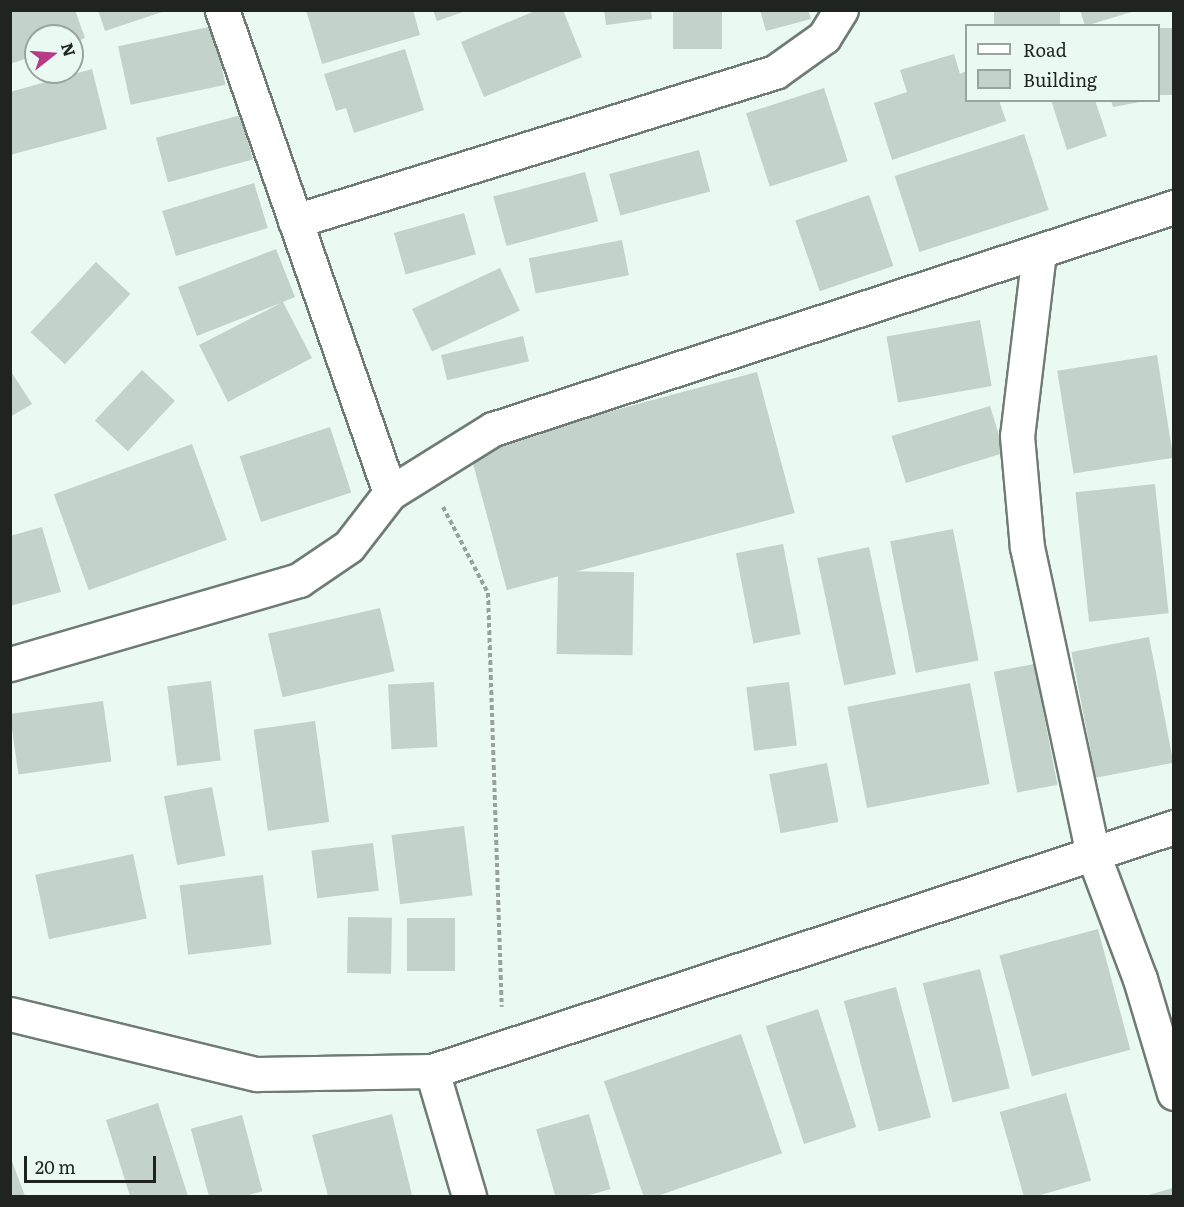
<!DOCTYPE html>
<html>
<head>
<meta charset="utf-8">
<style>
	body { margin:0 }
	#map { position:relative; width:1184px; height:1207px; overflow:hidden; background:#ebf9f3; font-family:Literata,serif }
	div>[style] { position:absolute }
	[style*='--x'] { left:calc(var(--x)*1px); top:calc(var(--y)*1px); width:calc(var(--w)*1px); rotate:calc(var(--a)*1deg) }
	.building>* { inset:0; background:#c4d2cc; transform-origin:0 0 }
	.path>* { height:4px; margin-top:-2px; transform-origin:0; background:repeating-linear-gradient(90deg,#98a29d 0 4.5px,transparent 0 7.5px) }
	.roads { filter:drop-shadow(2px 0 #6f7c76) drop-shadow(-2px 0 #6f7c76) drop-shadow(0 2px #6f7c76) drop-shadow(0 -2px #6f7c76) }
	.minor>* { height:33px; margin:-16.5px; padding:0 16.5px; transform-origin:16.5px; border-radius:16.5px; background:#fff }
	span { translate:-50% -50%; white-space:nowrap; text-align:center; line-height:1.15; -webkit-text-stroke:4.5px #ebf9f3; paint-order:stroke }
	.frame { position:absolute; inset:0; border:12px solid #1f2421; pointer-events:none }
	.legend { position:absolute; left:965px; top:24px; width:195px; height:78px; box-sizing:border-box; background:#ebf9f3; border:2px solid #99a49f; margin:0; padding:8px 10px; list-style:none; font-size:18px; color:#1f2421 }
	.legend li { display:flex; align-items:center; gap:12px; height:30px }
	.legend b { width:30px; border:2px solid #99a49f }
	.north { position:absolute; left:24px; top:24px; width:60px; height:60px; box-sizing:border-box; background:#ebf9f3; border:2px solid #99a49f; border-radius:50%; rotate:73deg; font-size:16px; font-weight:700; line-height:24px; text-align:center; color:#1f2421 }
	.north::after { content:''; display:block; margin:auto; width:21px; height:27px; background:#b83a87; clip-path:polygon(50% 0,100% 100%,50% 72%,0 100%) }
	.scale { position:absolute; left:24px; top:1156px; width:132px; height:27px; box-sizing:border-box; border:3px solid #1f2421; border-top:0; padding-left:8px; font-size:18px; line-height:21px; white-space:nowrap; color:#1f2421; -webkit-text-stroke:4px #ebf9f3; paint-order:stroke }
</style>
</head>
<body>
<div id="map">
	<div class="building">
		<div style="clip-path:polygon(10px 10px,75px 10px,85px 38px,72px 43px,72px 36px,36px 36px,36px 55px,10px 64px)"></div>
		<div style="clip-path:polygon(98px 10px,165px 10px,165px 11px,105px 31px)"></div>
		<div style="clip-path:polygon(306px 10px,413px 10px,420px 35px,322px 64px)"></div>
		<div style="clip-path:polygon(433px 10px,465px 10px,466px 11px,437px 21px)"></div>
		<div style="clip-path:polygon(537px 10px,563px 10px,582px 57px,484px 97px,461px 42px)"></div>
		<div style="clip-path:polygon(604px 10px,651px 10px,652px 19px,606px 25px)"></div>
		<div style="left:673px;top:10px;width:49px;height:39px"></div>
		<div style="clip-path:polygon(760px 10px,808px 10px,811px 19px,766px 31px)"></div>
		<div style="left:994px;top:10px;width:66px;height:17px"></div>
		<div style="clip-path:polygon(1080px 10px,1135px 10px,1135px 11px,1085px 26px)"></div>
		<div style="left:213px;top:26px;width:60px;height:97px;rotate:78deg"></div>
		<div style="left:1174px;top:28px;width:67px;height:16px;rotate:90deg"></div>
		<div style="clip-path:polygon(405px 49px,424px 110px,354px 133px,346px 108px,336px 111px,324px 74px)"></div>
		<div style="clip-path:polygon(954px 54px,960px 74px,966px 71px,966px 100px,999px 100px,1006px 121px,892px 160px,874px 103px,907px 92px,900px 70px)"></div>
		<div style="clip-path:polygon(92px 69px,107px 129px,10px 155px,10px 92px)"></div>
		<div style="left:824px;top:88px;width:77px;height:82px;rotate:72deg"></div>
		<div style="clip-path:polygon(1051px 100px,1095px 100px,1107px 136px,1067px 150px)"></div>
		<div style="clip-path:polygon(1111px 100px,1140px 100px,1140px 102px,1113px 107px)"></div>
		<div style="left:241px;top:115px;width:46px;height:88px;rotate:75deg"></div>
		<div style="left:1024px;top:134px;width:80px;height:136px;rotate:72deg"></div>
		<div style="left:699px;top:150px;width:43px;height:93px;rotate:75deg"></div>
		<div style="left:585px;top:172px;width:51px;height:95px;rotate:75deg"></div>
		<div style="left:254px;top:183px;width:47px;height:96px;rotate:73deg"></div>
		<div style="left:869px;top:195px;width:75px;height:78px;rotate:71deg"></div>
		<div style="left:464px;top:213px;width:43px;height:73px;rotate:74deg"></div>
		<div style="left:622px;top:240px;width:36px;height:95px;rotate:79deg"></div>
		<div style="clip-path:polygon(276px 249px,295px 297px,283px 302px,312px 358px,228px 402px,199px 345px,281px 303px,197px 336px,178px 287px)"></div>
		<div style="left:96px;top:262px;width:47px;height:96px;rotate:43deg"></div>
		<div style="left:500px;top:268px;width:47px;height:97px;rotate:65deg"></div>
		<div style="left:980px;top:320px;width:67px;height:95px;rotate:80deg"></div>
		<div style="left:523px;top:336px;width:26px;height:84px;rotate:77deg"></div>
		<div style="left:1157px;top:355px;width:104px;height:101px;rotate:81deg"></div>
		<div style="clip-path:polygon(10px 370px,32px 404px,10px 417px)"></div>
		<div style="left:142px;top:370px;width:45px;height:69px;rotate:43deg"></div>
		<div style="left:757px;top:372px;width:146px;height:298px;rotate:75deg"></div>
		<div style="left:990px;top:406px;width:49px;height:103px;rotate:73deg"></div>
		<div style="left:330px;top:427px;width:69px;height:95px;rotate:72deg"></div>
		<div style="left:192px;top:444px;width:102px;height:147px;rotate:70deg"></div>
		<div style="left:1155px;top:484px;width:130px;height:80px;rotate:84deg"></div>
		<div style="clip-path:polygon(42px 527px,61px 592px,10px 606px,10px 536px)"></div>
		<div style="left:953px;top:529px;width:134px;height:64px;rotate:79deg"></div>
		<div style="left:783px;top:544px;width:92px;height:48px;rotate:79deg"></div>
		<div style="left:869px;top:547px;width:130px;height:53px;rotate:78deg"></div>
		<div style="left:558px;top:571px;width:76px;height:83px;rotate:1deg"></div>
		<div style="left:380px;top:608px;width:65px;height:115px;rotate:77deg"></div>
		<div style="left:1149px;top:637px;width:128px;height:79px;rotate:79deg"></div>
		<div style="left:1034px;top:664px;width:123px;height:41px;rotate:79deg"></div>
		<div style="left:211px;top:681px;width:80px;height:44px;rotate:83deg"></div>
		<div style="left:434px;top:682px;width:65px;height:46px;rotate:87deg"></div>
		<div style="left:789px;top:682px;width:64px;height:43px;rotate:83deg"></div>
		<div style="left:970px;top:683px;width:103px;height:125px;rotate:79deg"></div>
		<div style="left:103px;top:701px;width:61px;height:94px;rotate:82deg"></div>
		<div style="left:315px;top:721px;width:102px;height:62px;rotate:82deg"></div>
		<div style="left:827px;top:763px;width:60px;height:59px;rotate:79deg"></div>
		<div style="left:212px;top:787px;width:70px;height:49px;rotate:79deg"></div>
		<div style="left:464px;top:826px;width:70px;height:73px;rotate:83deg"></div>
		<div style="left:373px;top:843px;width:48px;height:62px;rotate:83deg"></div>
		<div style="left:133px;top:854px;width:66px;height:100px;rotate:78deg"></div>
		<div style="left:263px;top:875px;width:70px;height:84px;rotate:83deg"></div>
		<div style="left:348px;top:917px;width:44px;height:56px;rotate:1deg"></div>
		<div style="left:407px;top:918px;width:48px;height:53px"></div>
		<div style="left:1098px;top:929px;width:125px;height:102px;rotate:75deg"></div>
		<div style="left:980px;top:969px;width:123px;height:59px;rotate:76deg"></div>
		<div style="left:896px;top:987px;width:135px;height:54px;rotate:75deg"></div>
		<div style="left:818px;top:1009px;width:124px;height:55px;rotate:72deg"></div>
		<div style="left:741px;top:1034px;width:126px;height:145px;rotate:71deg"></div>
		<div style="left:1066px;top:1093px;width:91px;height:69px;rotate:74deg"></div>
		<div style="clip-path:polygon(158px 1103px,188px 1196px,130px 1196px,106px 1120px)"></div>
		<div style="clip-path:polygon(392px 1114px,412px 1195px,328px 1196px,312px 1135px)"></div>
		<div style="left:589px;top:1114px;width:78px;height:55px;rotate:74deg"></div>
		<div style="left:242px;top:1115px;width:79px;height:53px;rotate:75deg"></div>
		<div style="clip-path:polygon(10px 1156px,25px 1196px,10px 1196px)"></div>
		<div style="clip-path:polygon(1173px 1188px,1174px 1196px,1145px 1196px)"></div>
	</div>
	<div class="path">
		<div style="--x:443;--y:507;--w:97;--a:62.4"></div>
		<div style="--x:488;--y:593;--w:414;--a:88.1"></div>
	</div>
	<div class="roads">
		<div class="minor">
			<div style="--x:222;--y:10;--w:511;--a:70.82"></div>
			<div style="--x:295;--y:221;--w:503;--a:-17.25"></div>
			<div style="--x:775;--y:72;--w:60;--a:-35.5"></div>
			<div style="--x:824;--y:37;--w:32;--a:-58"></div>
			<div style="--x:1039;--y:252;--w:185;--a:96.8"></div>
			<div style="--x:1017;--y:436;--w:111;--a:84.9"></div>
			<div style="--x:1027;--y:547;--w:314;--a:77.9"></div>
			<div style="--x:1093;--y:854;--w:134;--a:69.4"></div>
			<div style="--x:1140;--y:979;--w:119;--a:73.4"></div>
			<div style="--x:10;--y:664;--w:301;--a:-16.2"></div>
			<div style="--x:299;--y:580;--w:60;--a:-34.2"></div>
			<div style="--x:349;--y:546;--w:67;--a:-52.3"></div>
			<div style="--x:390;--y:493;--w:121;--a:-31.9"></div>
			<div style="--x:493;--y:429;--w:716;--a:-18.06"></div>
			<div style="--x:10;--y:1014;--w:254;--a:13.7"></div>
			<div style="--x:257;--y:1074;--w:175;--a:-1"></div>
			<div style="--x:432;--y:1071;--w:781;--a:-18.2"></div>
			<div style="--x:432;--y:1071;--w:130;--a:73.5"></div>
		</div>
	</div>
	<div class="frame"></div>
	<ul class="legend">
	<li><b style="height:8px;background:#fff"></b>Road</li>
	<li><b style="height:16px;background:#c4d2cc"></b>Building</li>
	</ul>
	<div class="north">N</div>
	<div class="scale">20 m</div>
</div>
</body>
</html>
